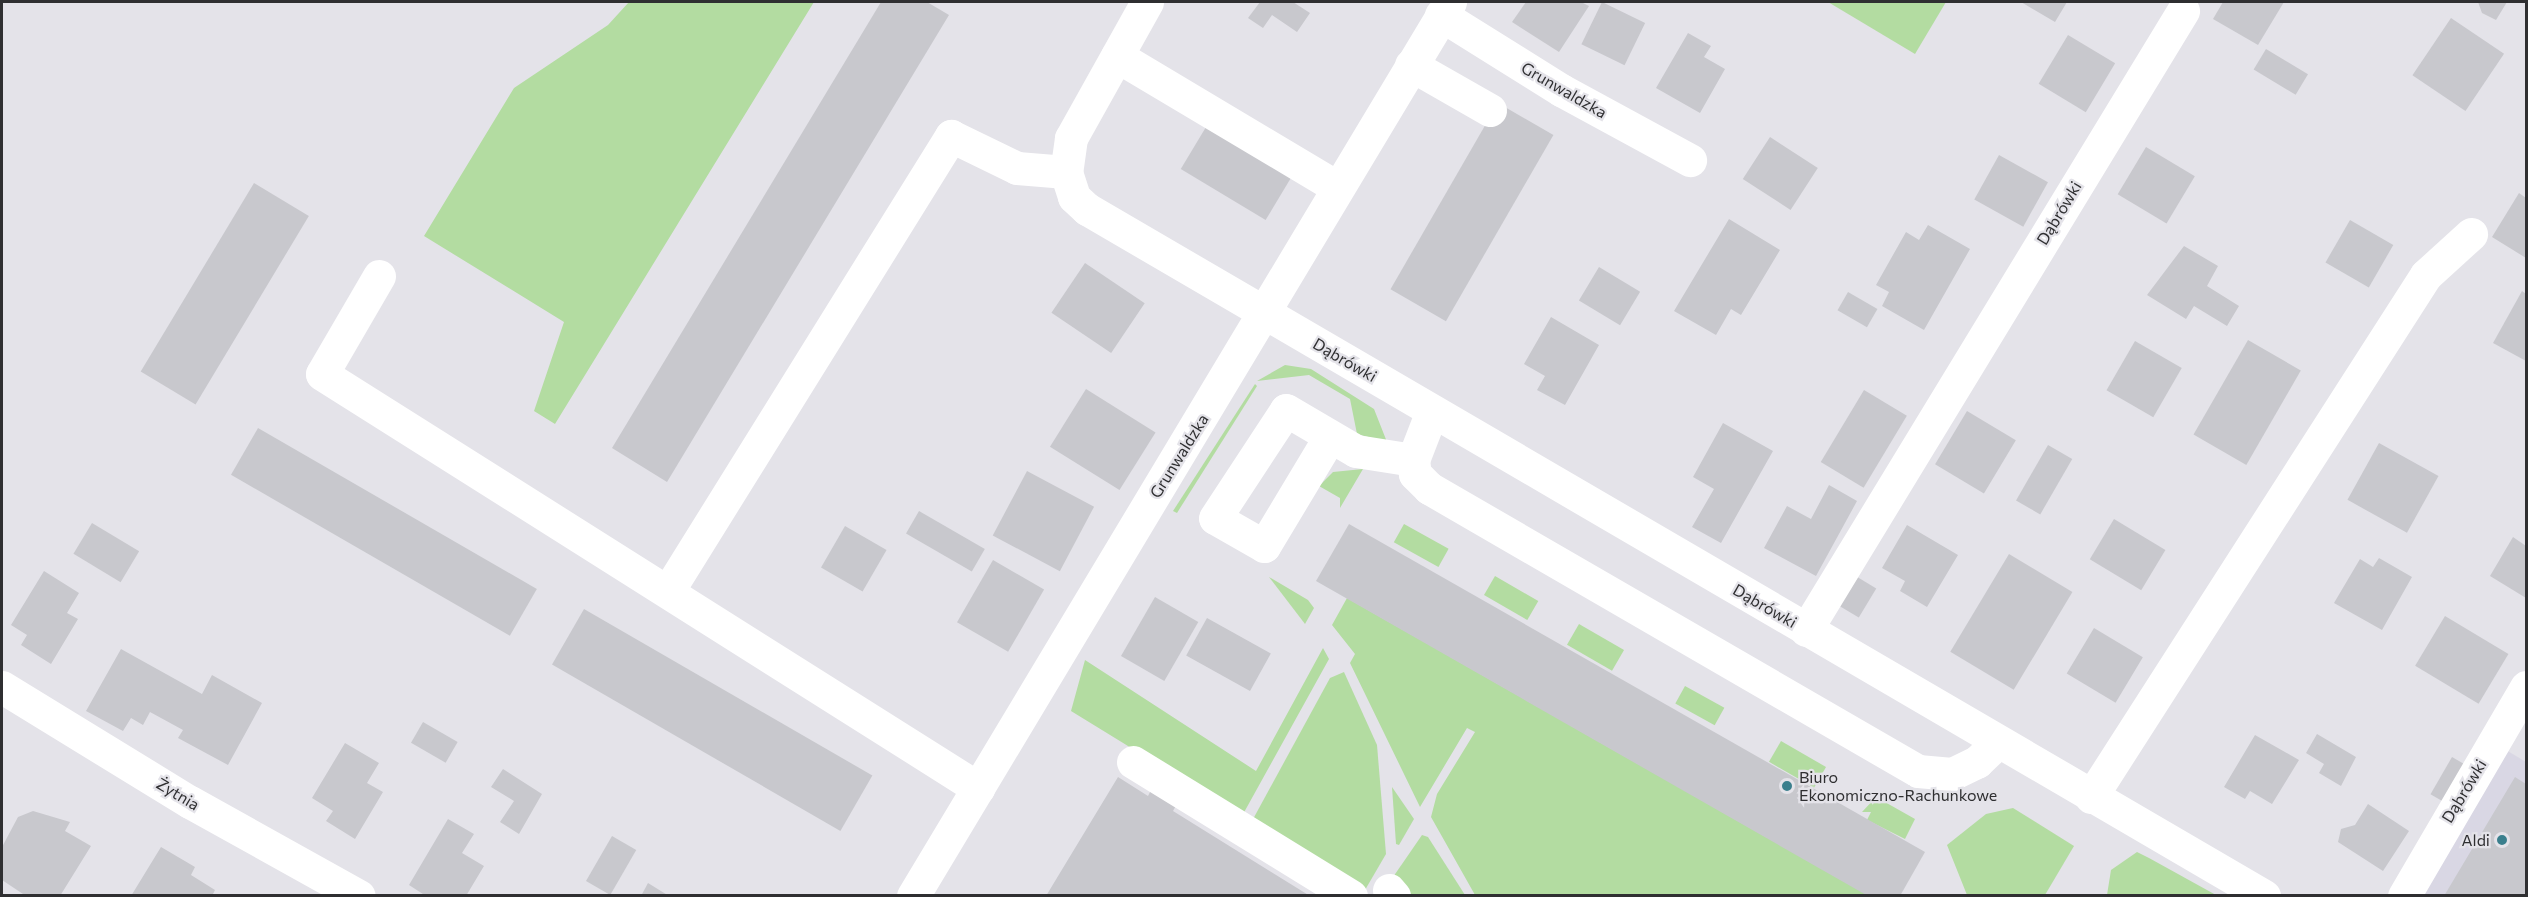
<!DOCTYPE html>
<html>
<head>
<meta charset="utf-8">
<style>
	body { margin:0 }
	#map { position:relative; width:2528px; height:897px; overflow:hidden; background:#e4e3e9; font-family:Commissioner,sans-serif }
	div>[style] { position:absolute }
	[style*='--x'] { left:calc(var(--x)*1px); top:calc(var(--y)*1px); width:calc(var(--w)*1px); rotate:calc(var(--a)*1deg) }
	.built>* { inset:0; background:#d9d7e4 }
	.green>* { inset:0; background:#b3dca1; transform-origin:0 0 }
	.building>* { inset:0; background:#c8c8cd; transform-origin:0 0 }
	.minor>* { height:33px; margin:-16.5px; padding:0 16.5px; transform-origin:16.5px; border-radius:16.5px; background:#fff }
	.dots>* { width:16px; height:16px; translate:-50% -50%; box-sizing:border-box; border:3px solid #e4e3e9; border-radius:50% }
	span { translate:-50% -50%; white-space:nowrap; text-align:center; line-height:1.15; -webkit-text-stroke:4.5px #e4e3e9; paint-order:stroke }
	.street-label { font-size:16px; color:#2f2f31 }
	.poi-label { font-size:16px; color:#2f2f31 }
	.left { translate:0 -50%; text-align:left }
	.right { translate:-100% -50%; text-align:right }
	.frame { position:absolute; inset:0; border:3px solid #2f2f31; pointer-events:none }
</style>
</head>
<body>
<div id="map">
	<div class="built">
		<div style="clip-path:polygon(2501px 747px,2526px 762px,2526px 895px,2415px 896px)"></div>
	</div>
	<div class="green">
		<div style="clip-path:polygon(629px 2px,814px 2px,555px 424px,534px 411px,564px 322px,424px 236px,514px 88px,608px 25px)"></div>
		<div style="clip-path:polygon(1828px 2px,1946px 2px,1915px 54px)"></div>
		<div style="clip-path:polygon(1285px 365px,1311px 369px,1374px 409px,1387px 442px,1357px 434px,1350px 399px,1309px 375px,1257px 381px)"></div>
		<div style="clip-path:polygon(1255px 384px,1257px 386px,1177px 513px,1173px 511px)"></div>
		<div style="clip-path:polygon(1363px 469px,1340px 508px,1340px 498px,1319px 486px,1333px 472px)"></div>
		<div style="left:1404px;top:524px;width:51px;height:21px;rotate:29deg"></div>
		<div style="left:1495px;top:576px;width:50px;height:22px;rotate:30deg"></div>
		<div style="clip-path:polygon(1269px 577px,1308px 600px,1314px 608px,1305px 624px)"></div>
		<div style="clip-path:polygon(1347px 598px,1868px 895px,1475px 895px,1431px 817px,1437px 794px,1475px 732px,1467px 728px,1420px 807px,1350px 663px,1355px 654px,1332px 625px)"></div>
		<div style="left:1579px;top:624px;width:52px;height:24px;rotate:30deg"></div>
		<div style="clip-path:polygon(1323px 648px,1329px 659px,1242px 816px,1071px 711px,1085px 660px,1256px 771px)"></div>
		<div style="clip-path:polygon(1344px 672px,1377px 745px,1386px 854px,1365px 890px,1252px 821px,1330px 678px)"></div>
		<div style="left:1685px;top:686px;width:45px;height:20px;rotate:29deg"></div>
		<div style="left:1781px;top:741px;width:52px;height:24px;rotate:30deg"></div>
		<div style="clip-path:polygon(1392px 787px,1414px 819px,1399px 845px,1396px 844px)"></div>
		<div style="clip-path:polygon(1876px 797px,1915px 819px,1905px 839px,1867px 820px,1871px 812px,1862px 812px)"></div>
		<div style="clip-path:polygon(2013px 808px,2074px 846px,2045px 895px,1967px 895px,1947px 845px,1986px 814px)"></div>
		<div style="clip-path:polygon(1422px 835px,1428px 837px,1465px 895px,1380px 896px)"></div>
		<div style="clip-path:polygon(2137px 852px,2149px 858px,2216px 895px,2107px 895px,2111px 870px)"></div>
	</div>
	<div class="building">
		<div style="clip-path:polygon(881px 2px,927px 2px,949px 15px,667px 482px,612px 448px)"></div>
		<div style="clip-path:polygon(1260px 2px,1293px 2px,1310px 13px,1297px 32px,1272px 15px,1263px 28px,1248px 18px)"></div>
		<div style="clip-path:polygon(1526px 2px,1581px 2px,1589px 6px,1559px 52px,1512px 22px)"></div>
		<div style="left:1602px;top:2px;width:48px;height:47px;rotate:26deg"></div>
		<div style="clip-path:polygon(2021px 2px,2067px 2px,2055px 22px)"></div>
		<div style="clip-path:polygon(2223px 2px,2284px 2px,2258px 45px,2213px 19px)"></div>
		<div style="clip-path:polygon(2478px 2px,2507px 2px,2496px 20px,2482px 13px)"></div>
		<div style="left:2451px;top:18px;width:64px;height:69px;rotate:34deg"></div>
		<div style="clip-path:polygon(1688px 33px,1711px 46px,1704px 57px,1725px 69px,1700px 113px,1656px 88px)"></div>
		<div style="left:2068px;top:35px;width:55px;height:57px;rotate:31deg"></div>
		<div style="left:2266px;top:49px;width:49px;height:24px;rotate:31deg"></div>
		<div style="left:1498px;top:103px;width:64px;height:215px;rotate:30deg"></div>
		<div style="left:1206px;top:127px;width:99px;height:49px;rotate:31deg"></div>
		<div style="left:1770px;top:137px;width:57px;height:50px;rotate:33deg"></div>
		<div style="left:2146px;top:147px;width:57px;height:55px;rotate:31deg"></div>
		<div style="left:1999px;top:155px;width:56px;height:51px;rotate:29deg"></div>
		<div style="left:254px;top:183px;width:64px;height:220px;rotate:31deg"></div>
		<div style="clip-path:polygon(2519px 193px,2526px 198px,2526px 258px,2492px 237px)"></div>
		<div style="clip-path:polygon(1729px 219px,1780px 250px,1741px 315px,1731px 309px,1716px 335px,1674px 311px)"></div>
		<div style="left:2350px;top:220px;width:50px;height:49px;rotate:30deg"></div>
		<div style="clip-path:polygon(1928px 225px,1970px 249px,1924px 330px,1882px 306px,1889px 292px,1876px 285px,1906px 232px,1919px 240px)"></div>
		<div style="clip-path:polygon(2184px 246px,2218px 266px,2207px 286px,2239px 306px,2227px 326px,2194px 306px,2186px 319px,2147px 295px)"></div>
		<div style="left:1085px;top:263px;width:72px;height:60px;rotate:34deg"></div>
		<div style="left:1599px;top:267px;width:48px;height:39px;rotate:31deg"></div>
		<div style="clip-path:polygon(2522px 291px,2526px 294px,2526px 361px,2493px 343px)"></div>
		<div style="left:1848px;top:292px;width:34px;height:21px;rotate:30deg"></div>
		<div style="clip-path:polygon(1551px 317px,1599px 345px,1565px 405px,1537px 390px,1545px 376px,1524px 364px)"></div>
		<div style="left:2248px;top:340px;width:61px;height:109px;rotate:30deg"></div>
		<div style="left:2135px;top:341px;width:54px;height:57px;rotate:30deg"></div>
		<div style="left:1086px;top:389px;width:82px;height:68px;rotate:32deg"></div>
		<div style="left:1864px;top:390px;width:50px;height:84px;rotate:31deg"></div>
		<div style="left:1967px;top:411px;width:57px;height:62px;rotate:31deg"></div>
		<div style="clip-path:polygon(1723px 423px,1773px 451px,1721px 543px,1692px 527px,1714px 489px,1693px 477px)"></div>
		<div style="left:258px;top:428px;width:322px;height:54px;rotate:30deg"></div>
		<div style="left:2379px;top:443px;width:68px;height:65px;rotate:29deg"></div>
		<div style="left:2048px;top:445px;width:28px;height:64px;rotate:30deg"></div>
		<div style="left:1027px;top:471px;width:76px;height:73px;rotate:28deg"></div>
		<div style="clip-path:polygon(1829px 485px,1857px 501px,1816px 576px,1764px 548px,1787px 506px,1811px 519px)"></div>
		<div style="left:919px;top:511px;width:76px;height:26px;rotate:30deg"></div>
		<div style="left:2114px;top:519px;width:60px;height:47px;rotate:31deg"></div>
		<div style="left:92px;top:523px;width:55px;height:36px;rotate:31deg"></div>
		<div style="clip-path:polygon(1349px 524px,1925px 852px,1900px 896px,1868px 896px,1316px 581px)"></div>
		<div style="clip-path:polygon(1907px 525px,1958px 555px,1927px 607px,1900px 591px,1905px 581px,1882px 568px)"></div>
		<div style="left:845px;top:526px;width:48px;height:48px;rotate:30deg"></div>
		<div style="clip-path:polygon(2513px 537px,2526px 546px,2526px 598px,2490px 576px)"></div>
		<div style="left:2009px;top:554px;width:74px;height:114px;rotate:31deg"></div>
		<div style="clip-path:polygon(2379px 558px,2412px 577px,2382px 630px,2334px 603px,2360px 559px,2373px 567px)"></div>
		<div style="left:993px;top:560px;width:59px;height:72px;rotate:30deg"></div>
		<div style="clip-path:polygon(44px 571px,79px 593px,67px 613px,78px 619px,51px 664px,21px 645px,27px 635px,11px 625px)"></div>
		<div style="left:1854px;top:575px;width:26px;height:34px;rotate:31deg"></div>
		<div style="left:1155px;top:597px;width:50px;height:68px;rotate:30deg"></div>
		<div style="left:584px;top:609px;width:333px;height:64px;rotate:30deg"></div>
		<div style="left:2445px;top:616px;width:74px;height:58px;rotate:31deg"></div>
		<div style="left:1207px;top:618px;width:73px;height:43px;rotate:29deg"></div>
		<div style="left:2094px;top:628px;width:57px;height:53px;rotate:31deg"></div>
		<div style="clip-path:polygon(121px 649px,202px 694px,212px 675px,262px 703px,228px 765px,178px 738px,183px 730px,150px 712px,143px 725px,131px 718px,123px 731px,86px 711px)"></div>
		<div style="left:423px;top:722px;width:40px;height:24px;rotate:30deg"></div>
		<div style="clip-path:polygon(2317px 734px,2356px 757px,2341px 786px,2319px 773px,2324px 764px,2306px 753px)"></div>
		<div style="clip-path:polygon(2255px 735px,2299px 760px,2272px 804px,2250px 791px,2245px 799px,2224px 787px)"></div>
		<div style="clip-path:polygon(345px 743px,379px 763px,367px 783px,383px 792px,355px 839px,326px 821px,333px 811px,312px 798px)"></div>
		<div style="left:2452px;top:757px;width:20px;height:43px;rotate:30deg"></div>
		<div style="clip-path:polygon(503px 769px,542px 794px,519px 834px,500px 822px,514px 801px,491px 787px)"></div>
		<div style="clip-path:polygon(1118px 777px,1148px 796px,1153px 786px,1178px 802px,1173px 811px,1310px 896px,1046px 896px)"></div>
		<div style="clip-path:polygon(2515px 777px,2526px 784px,2526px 896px,2444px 896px)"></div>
		<div style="clip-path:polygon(2368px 804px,2409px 831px,2383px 871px,2338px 842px,2341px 829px,2355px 825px)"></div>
		<div style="clip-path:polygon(33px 811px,70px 822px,65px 831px,91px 846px,60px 896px,26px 896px,2px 880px,2px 847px,18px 817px)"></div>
		<div style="clip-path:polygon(448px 819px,474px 834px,462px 853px,484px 866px,466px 896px,426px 896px,409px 885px)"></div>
		<div style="left:612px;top:836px;width:28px;height:52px;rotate:30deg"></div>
		<div style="clip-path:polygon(161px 847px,195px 867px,191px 875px,215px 890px,212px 896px,131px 896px)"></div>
		<div style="clip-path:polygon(648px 883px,669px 896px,641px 896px)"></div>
	</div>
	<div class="minor">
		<div style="--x:1147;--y:2;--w:156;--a:119.2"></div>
		<div style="--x:1071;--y:138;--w:34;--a:98"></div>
		<div style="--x:1066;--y:172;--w:26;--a:72"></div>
		<div style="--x:1074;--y:197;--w:18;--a:43"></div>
		<div style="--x:1087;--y:209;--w:1363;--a:30.27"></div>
		<div style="--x:1441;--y:15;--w:142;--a:32"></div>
		<div style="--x:1561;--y:90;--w:147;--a:28.5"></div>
		<div style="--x:1117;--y:56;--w:256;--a:30.8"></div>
		<div style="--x:1411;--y:65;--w:91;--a:29.7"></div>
		<div style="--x:379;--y:276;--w:113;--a:120.2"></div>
		<div style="--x:322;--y:374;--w:776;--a:32.26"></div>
		<div style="--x:1432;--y:411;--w:53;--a:111.2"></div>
		<div style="--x:1413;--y:460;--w:14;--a:82"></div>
		<div style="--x:1415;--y:474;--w:20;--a:45"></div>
		<div style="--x:1429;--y:488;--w:565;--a:30.06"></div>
		<div style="--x:1918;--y:771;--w:34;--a:5"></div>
		<div style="--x:1952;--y:774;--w:28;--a:-26"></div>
		<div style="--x:1977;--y:762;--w:28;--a:-44"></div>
		<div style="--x:1329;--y:438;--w:126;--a:121"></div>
		<div style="--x:1264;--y:546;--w:56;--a:-150.3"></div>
		<div style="--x:1215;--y:518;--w:129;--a:-56.7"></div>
		<div style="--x:1286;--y:410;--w:81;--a:30.4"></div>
		<div style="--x:1356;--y:451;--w:58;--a:9"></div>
		<div style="--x:668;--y:591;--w:536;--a:-58.12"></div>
		<div style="--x:951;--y:136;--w:73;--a:25.9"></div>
		<div style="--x:1017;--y:168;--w:49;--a:4.7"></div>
		<div style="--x:1806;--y:630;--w:725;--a:-58.66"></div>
		<div style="--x:2;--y:687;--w:220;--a:31.5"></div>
		<div style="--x:190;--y:802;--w:193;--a:29.1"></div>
		<div style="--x:1133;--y:762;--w:256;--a:31.6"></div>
		<div style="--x:2091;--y:797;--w:620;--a:-57.31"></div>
		<div style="--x:2426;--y:275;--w:61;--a:-42.3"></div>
		<div style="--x:1389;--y:890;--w:8;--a:50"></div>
		<div style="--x:913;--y:896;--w:1043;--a:-59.01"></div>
		<div style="--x:2404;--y:896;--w:242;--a:-59.7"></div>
	</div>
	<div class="dots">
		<div style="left:1787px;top:786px;background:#3a7f8d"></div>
		<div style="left:2502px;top:840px;background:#3a7f8d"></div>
	</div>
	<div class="street-label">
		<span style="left:1564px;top:90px;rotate:30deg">Grunwaldzka</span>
		<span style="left:2059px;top:213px;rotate:-59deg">Dąbrówki</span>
		<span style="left:1345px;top:360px;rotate:30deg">Dąbrówki</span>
		<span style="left:1179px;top:456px;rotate:-58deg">Grunwaldzka</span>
		<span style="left:1765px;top:606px;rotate:30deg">Dąbrówki</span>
		<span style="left:2464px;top:791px;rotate:-59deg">Dąbrówki</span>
		<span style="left:178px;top:794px;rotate:31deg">Żytnia</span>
	</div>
	<div class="poi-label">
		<span class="left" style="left:1799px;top:786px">Biuro<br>Ekonomiczno-Rachunkowe</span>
		<span class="right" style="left:2490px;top:840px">Aldi</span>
	</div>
	<div class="frame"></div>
</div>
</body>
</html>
